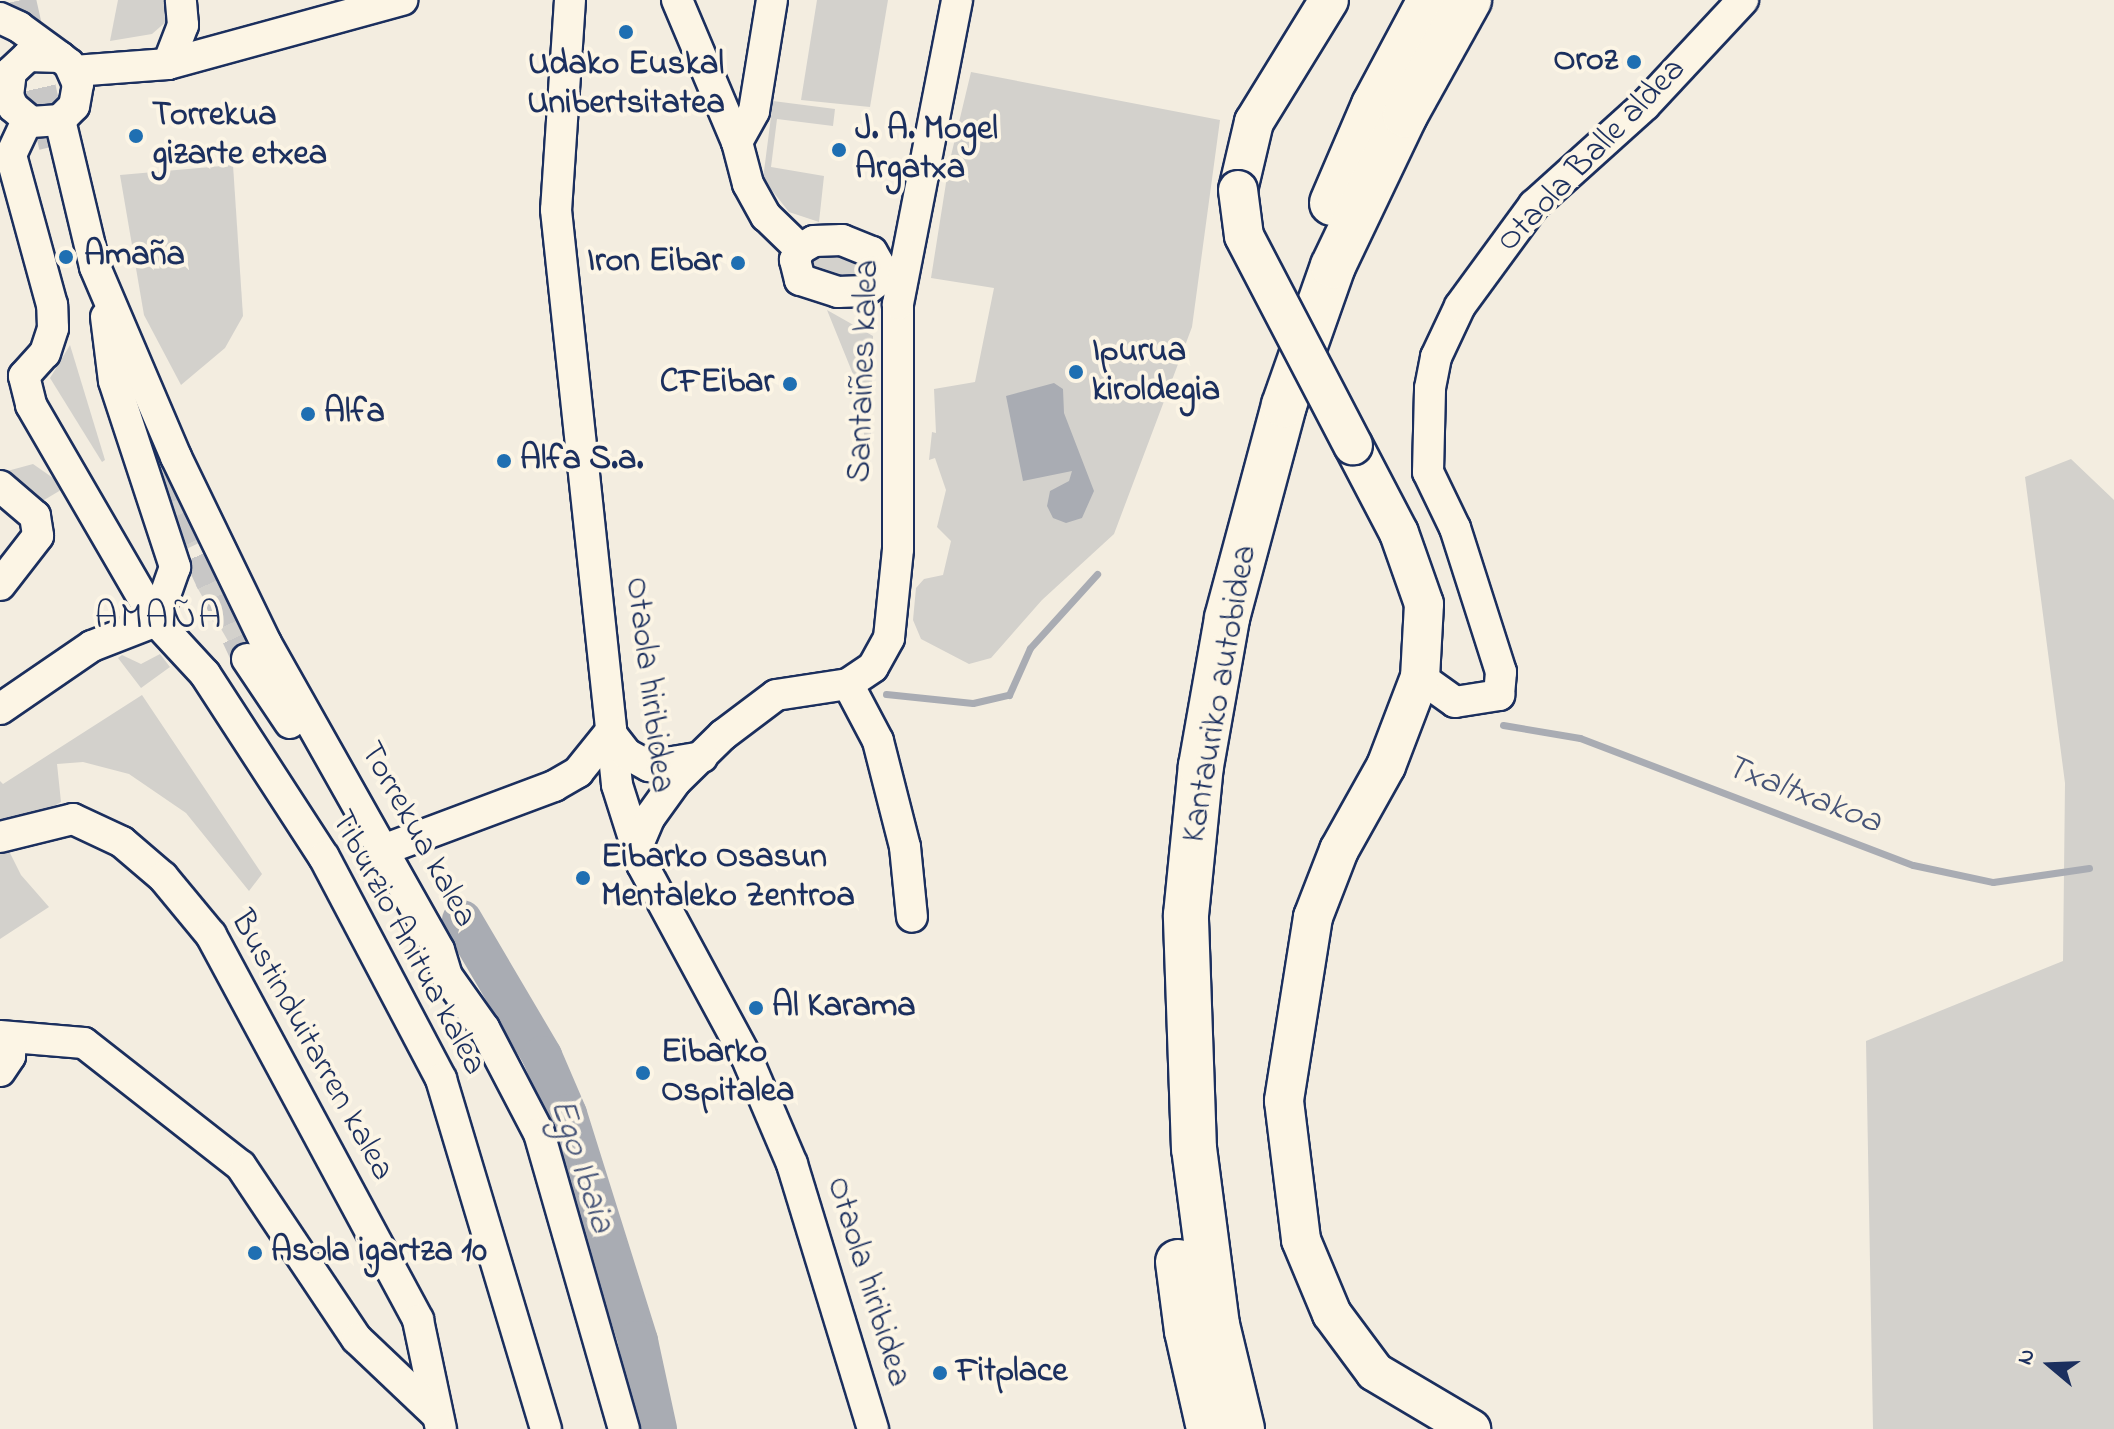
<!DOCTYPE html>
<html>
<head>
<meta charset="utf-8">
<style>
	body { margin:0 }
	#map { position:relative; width:2114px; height:1429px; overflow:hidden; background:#f3ede0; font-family:"Indie Flower",sans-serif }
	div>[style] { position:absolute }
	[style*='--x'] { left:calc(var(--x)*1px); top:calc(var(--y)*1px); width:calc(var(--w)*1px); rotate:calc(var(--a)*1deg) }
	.green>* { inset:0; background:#d3d1cc; transform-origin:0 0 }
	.water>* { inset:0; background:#a9acb3 }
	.stream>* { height:7px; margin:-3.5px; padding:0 3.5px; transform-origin:3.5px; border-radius:3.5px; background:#a9acb3 }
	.river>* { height:40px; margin:-20px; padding:0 20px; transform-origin:20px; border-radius:20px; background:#a9acb3 }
	.minor-tunnel>* { height:30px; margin-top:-15px; transform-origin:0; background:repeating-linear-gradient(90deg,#c8c7c6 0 30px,transparent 0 45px) }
	.roads { filter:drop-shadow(2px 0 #1b2f5e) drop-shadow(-2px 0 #1b2f5e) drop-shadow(0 2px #1b2f5e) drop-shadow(0 -2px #1b2f5e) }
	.minor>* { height:30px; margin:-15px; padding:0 15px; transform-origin:15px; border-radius:15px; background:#fcf5e5 }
	.major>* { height:38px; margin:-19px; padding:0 19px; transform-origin:19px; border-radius:19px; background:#fcf5e5 }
	.highway>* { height:44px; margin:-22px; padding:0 22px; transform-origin:22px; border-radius:22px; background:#fcf5e5 }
	.bridges { filter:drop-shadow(2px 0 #1b2f5e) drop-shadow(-2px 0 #1b2f5e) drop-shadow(0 2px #1b2f5e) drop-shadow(0 -2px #1b2f5e) }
	.major-bridge>* { height:38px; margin:-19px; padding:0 19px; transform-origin:19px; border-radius:19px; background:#fcf5e5 }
	.dots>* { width:22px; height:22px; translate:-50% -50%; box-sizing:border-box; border:4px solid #fcf5e5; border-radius:50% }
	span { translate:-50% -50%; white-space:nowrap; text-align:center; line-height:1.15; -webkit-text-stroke:8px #fcf5e5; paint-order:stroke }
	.poi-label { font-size:34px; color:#1b2f5e; font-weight:700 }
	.right { translate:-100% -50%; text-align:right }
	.left { translate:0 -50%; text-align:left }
	.street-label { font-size:34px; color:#1b2f5e }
	.water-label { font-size:36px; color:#465478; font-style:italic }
	.quarter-label { font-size:38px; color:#1b2f5e; letter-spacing:2px }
	.north { position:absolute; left:2010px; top:1325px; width:80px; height:80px; -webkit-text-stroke:6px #fcf5e5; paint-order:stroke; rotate:289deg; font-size:22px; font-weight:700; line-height:32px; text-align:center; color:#1b2f5e }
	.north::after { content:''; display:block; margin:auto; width:28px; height:36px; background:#1b2f5e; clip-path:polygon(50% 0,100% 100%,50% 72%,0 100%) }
</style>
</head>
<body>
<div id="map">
	<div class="green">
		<div style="clip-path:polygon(118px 0,167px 0,168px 20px,152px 34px,110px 41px)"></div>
		<div style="clip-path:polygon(817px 0,888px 0,870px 107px,801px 100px)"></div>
		<div style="clip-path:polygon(971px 72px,1220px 120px,1192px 327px,1114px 534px,1042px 600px,991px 658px,969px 664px,921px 639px,913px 620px,916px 588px,924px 579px,943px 575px,951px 541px,937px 527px,946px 490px,935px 458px,929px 460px,932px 432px,936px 433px,934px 389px,975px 382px,994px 288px,931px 278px,949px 164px)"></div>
		<div style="clip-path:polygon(773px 101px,835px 109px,833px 126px,777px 119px,771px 167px,824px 176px,819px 222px,789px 212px,763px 179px)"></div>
		<div style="clip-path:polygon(233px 165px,243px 316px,225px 348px,181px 385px,144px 315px,120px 175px)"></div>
		<div style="clip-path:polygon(820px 250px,864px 259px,866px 278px,814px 277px,809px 259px)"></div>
		<div style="clip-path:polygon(827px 310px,873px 336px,870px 477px,857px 384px)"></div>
		<div style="clip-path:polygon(70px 345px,105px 460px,102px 462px,50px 378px)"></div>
		<div style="clip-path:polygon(145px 407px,199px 543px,180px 552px,142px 417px)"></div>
		<div style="clip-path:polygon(2071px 459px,2114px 500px,2114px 1429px,1873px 1429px,1866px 1041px,2063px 961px,2065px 783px,2025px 477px)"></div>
		<div style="clip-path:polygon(33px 464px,66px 487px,34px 506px,0 473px)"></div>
		<div style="left:213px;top:575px;width:89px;height:20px;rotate:60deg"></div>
		<div style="clip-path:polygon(160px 654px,170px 667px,141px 688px,118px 658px,122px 655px,141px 664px)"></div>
		<div style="clip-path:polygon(142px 695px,262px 874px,249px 891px,186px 813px,129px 774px,83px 762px,57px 764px,61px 802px,30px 820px,0 823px,0 781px,3px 784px)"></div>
		<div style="clip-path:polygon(0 845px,6px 845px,21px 875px,49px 907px,0 939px)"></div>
	</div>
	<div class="water">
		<div style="clip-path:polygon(1054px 383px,1063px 389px,1064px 413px,1094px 491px,1082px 518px,1066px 523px,1053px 518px,1047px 506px,1050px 491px,1069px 481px,1072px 471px,1023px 481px,1006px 396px)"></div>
	</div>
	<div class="stream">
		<div style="--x:886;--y:694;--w:87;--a:5.9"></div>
		<div style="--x:973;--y:703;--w:37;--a:-13"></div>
		<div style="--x:1009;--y:695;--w:51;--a:-65.9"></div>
		<div style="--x:1030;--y:648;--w:100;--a:-47.8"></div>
		<div style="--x:1503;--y:725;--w:78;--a:9.6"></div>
		<div style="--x:1580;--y:738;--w:356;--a:20.9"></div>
		<div style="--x:1913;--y:865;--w:82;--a:12"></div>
		<div style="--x:1993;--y:882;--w:97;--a:-8.3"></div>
	</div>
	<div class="river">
		<div style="--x:462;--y:920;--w:158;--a:59.5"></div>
		<div style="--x:542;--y:1056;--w:63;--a:66.7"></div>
		<div style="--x:567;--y:1114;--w:238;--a:72.6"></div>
		<div style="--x:638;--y:1341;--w:90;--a:77.8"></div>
	</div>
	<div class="minor-tunnel">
		<div style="--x:21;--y:0;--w:150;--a:77.3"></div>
		<div style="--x:142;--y:433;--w:249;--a:65.1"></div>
	</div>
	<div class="roads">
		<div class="minor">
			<div style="--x:570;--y:0;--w:210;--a:93.8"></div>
			<div style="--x:556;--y:210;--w:578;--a:83.94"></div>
			<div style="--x:617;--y:785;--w:83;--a:72.4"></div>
			<div style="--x:642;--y:864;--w:218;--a:61.6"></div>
			<div style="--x:746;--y:1056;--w:117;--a:66.9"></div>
			<div style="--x:792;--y:1164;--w:277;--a:73"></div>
			<div style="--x:677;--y:0;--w:154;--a:67.1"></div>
			<div style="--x:737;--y:142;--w:43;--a:75.3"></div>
			<div style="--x:748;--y:184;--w:37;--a:61"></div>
			<div style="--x:766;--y:216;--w:47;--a:44.1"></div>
			<div style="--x:0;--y:18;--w:21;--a:25"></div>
			<div style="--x:19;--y:27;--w:51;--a:36.2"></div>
			<div style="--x:60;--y:57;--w:11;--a:38"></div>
			<div style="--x:69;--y:64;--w:22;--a:66"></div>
			<div style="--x:78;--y:84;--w:22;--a:100"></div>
			<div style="--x:74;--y:106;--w:20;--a:135"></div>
			<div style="--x:60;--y:120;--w:29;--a:176"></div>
			<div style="--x:31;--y:122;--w:23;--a:-140"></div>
			<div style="--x:13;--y:107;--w:12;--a:-114"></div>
			<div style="--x:8;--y:96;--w:24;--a:-83"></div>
			<div style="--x:11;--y:72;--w:23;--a:-43"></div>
			<div style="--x:28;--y:56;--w:32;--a:2"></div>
			<div style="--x:168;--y:64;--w:42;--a:-69"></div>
			<div style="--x:183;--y:25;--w:25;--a:-95"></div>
			<div style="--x:74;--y:71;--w:94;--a:-4.3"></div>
			<div style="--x:168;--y:64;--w:243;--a:-15.3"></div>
			<div style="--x:60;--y:120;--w:151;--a:76.6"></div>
			<div style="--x:95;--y:267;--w:207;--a:66.9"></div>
			<div style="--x:176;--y:457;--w:207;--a:64.2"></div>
			<div style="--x:266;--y:643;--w:352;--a:60.6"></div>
			<div style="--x:439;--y:950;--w:27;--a:73"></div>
			<div style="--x:447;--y:976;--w:64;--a:54.6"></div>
			<div style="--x:484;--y:1028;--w:119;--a:62.4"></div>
			<div style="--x:539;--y:1133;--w:308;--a:74"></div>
			<div style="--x:737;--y:142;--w:35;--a:-61"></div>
			<div style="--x:754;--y:111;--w:112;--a:-80.8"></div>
			<div style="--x:842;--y:240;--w:32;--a:22"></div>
			<div style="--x:872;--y:252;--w:13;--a:61"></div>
			<div style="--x:878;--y:263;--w:20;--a:99"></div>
			<div style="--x:875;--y:283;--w:13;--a:141"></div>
			<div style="--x:865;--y:291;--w:27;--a:178"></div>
			<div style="--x:838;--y:292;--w:40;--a:-162"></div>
			<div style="--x:800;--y:280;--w:21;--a:-104"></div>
			<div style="--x:795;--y:260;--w:12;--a:-66"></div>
			<div style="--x:800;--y:249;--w:16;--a:-30"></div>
			<div style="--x:814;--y:241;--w:28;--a:-2"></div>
			<div style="--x:106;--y:317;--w:64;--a:82.9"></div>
			<div style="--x:114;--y:381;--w:196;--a:71.8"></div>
			<div style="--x:175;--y:567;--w:57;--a:109.4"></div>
			<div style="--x:24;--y:376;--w:30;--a:76"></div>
			<div style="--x:31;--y:405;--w:250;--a:59.9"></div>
			<div style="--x:156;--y:621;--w:72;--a:47.2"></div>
			<div style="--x:205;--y:674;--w:218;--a:57"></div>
			<div style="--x:324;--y:857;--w:251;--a:62.2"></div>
			<div style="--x:441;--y:1079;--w:365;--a:73.3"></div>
			<div style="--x:24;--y:376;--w:31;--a:-48"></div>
			<div style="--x:45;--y:353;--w:26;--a:-72"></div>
			<div style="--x:53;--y:328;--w:23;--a:-92"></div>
			<div style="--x:52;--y:305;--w:156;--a:-105.3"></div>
			<div style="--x:11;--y:155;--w:38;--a:-65"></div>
			<div style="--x:0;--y:486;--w:46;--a:40.6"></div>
			<div style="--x:35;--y:516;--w:20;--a:81"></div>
			<div style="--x:38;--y:536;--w:62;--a:127.8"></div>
			<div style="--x:247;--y:659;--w:77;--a:56.1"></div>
			<div style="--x:1420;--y:677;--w:43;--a:35.5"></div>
			<div style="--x:1455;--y:702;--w:45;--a:-9"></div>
			<div style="--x:1499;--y:695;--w:23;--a:-85"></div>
			<div style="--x:1501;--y:672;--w:151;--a:-107.7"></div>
			<div style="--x:1455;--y:528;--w:62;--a:-115.7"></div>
			<div style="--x:1428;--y:472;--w:84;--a:-88.6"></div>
			<div style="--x:1430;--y:388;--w:32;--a:-79"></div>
			<div style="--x:1436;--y:357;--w:56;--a:-64.8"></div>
			<div style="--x:1460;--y:306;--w:125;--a:-53.8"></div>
			<div style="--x:1534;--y:205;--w:149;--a:-42"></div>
			<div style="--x:1645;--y:105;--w:144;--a:-47"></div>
			<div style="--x:848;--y:684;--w:64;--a:62.2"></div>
			<div style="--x:878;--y:741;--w:109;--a:75.7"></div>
			<div style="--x:905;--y:847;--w:70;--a:84.3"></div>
			<div style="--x:0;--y:709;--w:112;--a:-34.4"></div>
			<div style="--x:92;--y:646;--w:69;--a:-21.3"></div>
			<div style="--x:612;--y:735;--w:24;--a:52"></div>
			<div style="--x:627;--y:754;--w:25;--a:29"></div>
			<div style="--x:649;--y:766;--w:54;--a:-9.6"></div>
			<div style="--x:0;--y:837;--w:75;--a:-13.9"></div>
			<div style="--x:73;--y:819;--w:54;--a:25.1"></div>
			<div style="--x:122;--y:842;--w:54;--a:40.5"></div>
			<div style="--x:163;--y:877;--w:75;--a:50.4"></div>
			<div style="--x:211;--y:935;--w:437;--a:61.7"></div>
			<div style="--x:418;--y:1320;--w:111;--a:78.1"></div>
			<div style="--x:637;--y:847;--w:33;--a:-67"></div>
			<div style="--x:650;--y:817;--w:44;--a:-54.2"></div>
			<div style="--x:676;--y:781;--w:66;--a:-44.4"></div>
			<div style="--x:723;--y:735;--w:66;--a:-37"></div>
			<div style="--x:776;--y:695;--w:73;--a:-8.7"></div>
			<div style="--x:848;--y:684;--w:30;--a:-34"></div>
			<div style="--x:873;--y:667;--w:33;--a:-61"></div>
			<div style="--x:889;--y:638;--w:89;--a:-84.2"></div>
			<div style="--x:898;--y:549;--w:245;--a:-90"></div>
			<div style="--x:898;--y:304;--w:310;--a:-79"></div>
			<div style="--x:383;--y:850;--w:183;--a:-20.5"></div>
			<div style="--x:554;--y:786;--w:28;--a:-30"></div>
			<div style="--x:578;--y:772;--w:53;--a:-51.2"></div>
			<div style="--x:0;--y:1036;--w:84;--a:4.8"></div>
			<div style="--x:84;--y:1043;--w:199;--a:38.1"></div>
			<div style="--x:241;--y:1166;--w:208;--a:56.2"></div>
			<div style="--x:357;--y:1339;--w:108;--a:43.5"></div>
			<div style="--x:0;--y:1071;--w:18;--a:-56"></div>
			<div style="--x:10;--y:1056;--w:18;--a:-87"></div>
		</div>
		<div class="major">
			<div style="--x:1238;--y:190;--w:70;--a:-76.8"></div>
			<div style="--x:1254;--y:122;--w:143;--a:-58.4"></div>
			<div style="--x:1353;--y:445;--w:99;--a:62.4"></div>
			<div style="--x:1399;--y:533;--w:75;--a:70.6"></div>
			<div style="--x:1424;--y:604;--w:73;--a:93.1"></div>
			<div style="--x:1420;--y:677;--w:95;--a:110.9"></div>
			<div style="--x:1386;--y:766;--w:96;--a:119.2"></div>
			<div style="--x:1339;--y:850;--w:72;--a:111.2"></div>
			<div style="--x:1313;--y:917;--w:186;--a:99"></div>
			<div style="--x:1284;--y:1101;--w:140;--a:83"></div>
			<div style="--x:1301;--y:1240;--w:80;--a:67.3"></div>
			<div style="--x:1332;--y:1314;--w:72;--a:53.4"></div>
			<div style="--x:1375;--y:1372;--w:112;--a:30.7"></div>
		</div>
		<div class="highway">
			<div style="--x:1332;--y:203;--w:107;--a:-66.8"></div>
			<div style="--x:1374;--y:105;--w:119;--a:-61.9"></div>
			<div style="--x:1178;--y:1262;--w:70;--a:82.6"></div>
			<div style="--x:1187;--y:1331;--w:100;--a:77.3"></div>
			<div style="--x:1242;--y:1429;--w:107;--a:-103.5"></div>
			<div style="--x:1217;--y:1325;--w:177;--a:-97.4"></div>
			<div style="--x:1194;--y:1149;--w:234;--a:-92"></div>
			<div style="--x:1186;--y:915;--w:150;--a:-84.3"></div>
			<div style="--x:1201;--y:766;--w:150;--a:-80"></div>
			<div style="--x:1227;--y:618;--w:220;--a:-75"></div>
			<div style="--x:1284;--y:405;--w:147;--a:-70.6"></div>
			<div style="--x:1333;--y:266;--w:167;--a:-64.5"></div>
			<div style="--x:1405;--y:115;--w:132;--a:-60.9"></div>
		</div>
	</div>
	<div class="bridges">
		<div class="major-bridge">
			<div style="--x:1238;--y:190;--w:46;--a:82.6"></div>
			<div style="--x:1244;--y:236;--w:236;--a:62.5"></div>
		</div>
	</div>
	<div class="dots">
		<div style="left:626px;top:32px;background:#1f6fb2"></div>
		<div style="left:1634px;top:62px;background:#1f6fb2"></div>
		<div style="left:136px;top:136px;background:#1f6fb2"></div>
		<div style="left:839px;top:150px;background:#1f6fb2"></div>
		<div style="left:66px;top:257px;background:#1f6fb2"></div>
		<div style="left:738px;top:263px;background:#1f6fb2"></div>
		<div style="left:1076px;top:372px;background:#1f6fb2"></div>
		<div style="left:790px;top:384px;background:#1f6fb2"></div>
		<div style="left:308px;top:414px;background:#1f6fb2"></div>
		<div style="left:504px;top:461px;background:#1f6fb2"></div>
		<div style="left:583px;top:878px;background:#1f6fb2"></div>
		<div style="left:756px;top:1008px;background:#1f6fb2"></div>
		<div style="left:643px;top:1073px;background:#1f6fb2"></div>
		<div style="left:255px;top:1253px;background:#1f6fb2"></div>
		<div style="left:940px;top:1373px;background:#1f6fb2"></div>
	</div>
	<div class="poi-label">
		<span class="right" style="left:1618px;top:62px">Oroz</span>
		<span style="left:626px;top:85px">Udako Euskal<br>Unibertsitatea</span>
		<span class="left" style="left:152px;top:136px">Torrekua<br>gizarte etxea</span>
		<span class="left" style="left:855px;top:150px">J. A. Mogel<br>Argatxa</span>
		<span class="left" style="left:84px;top:257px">Amaña</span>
		<span class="right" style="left:722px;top:263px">Iron Eibar</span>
		<span class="left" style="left:1092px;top:372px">Ipurua<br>kiroldegia</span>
		<span class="right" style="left:774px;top:384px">CFEibar</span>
		<span class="left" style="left:324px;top:414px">Alfa</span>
		<span class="left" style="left:520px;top:461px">Alfa S.a.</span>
		<span class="left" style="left:601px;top:878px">Eibarko Osasun<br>Mentaleko Zentroa</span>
		<span class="left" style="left:772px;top:1008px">Al Karama</span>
		<span class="left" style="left:661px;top:1073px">Eibarko<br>Ospitalea</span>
		<span class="left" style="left:271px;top:1253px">Asola igartza 10</span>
		<span class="left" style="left:956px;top:1373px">Fitplace</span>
	</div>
	<div class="street-label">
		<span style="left:1592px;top:156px;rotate:-46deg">Otaola Balle aldea</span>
		<span style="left:865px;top:371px;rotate:-88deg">Santaiñes kalea</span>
		<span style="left:648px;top:685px;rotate:83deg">Otaola hiribidea</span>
		<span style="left:1221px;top:694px;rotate:-80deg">Kantauriko autobidea</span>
		<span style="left:417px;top:835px;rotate:61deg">Torrekua kalea</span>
		<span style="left:407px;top:943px;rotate:62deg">Tiburzio Anitua kalea</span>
		<span style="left:311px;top:1046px;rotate:61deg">Bustinduitarren kalea</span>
		<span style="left:867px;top:1282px;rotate:73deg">Otaola hiribidea</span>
	</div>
	<div class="water-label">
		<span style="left:1803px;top:795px;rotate:21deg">Txaltxakoa</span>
		<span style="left:581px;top:1166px;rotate:72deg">Ego Ibaia</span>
	</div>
	<div class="quarter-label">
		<span style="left:159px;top:619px">AMAÑA</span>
	</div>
	<div class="north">N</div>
</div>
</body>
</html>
